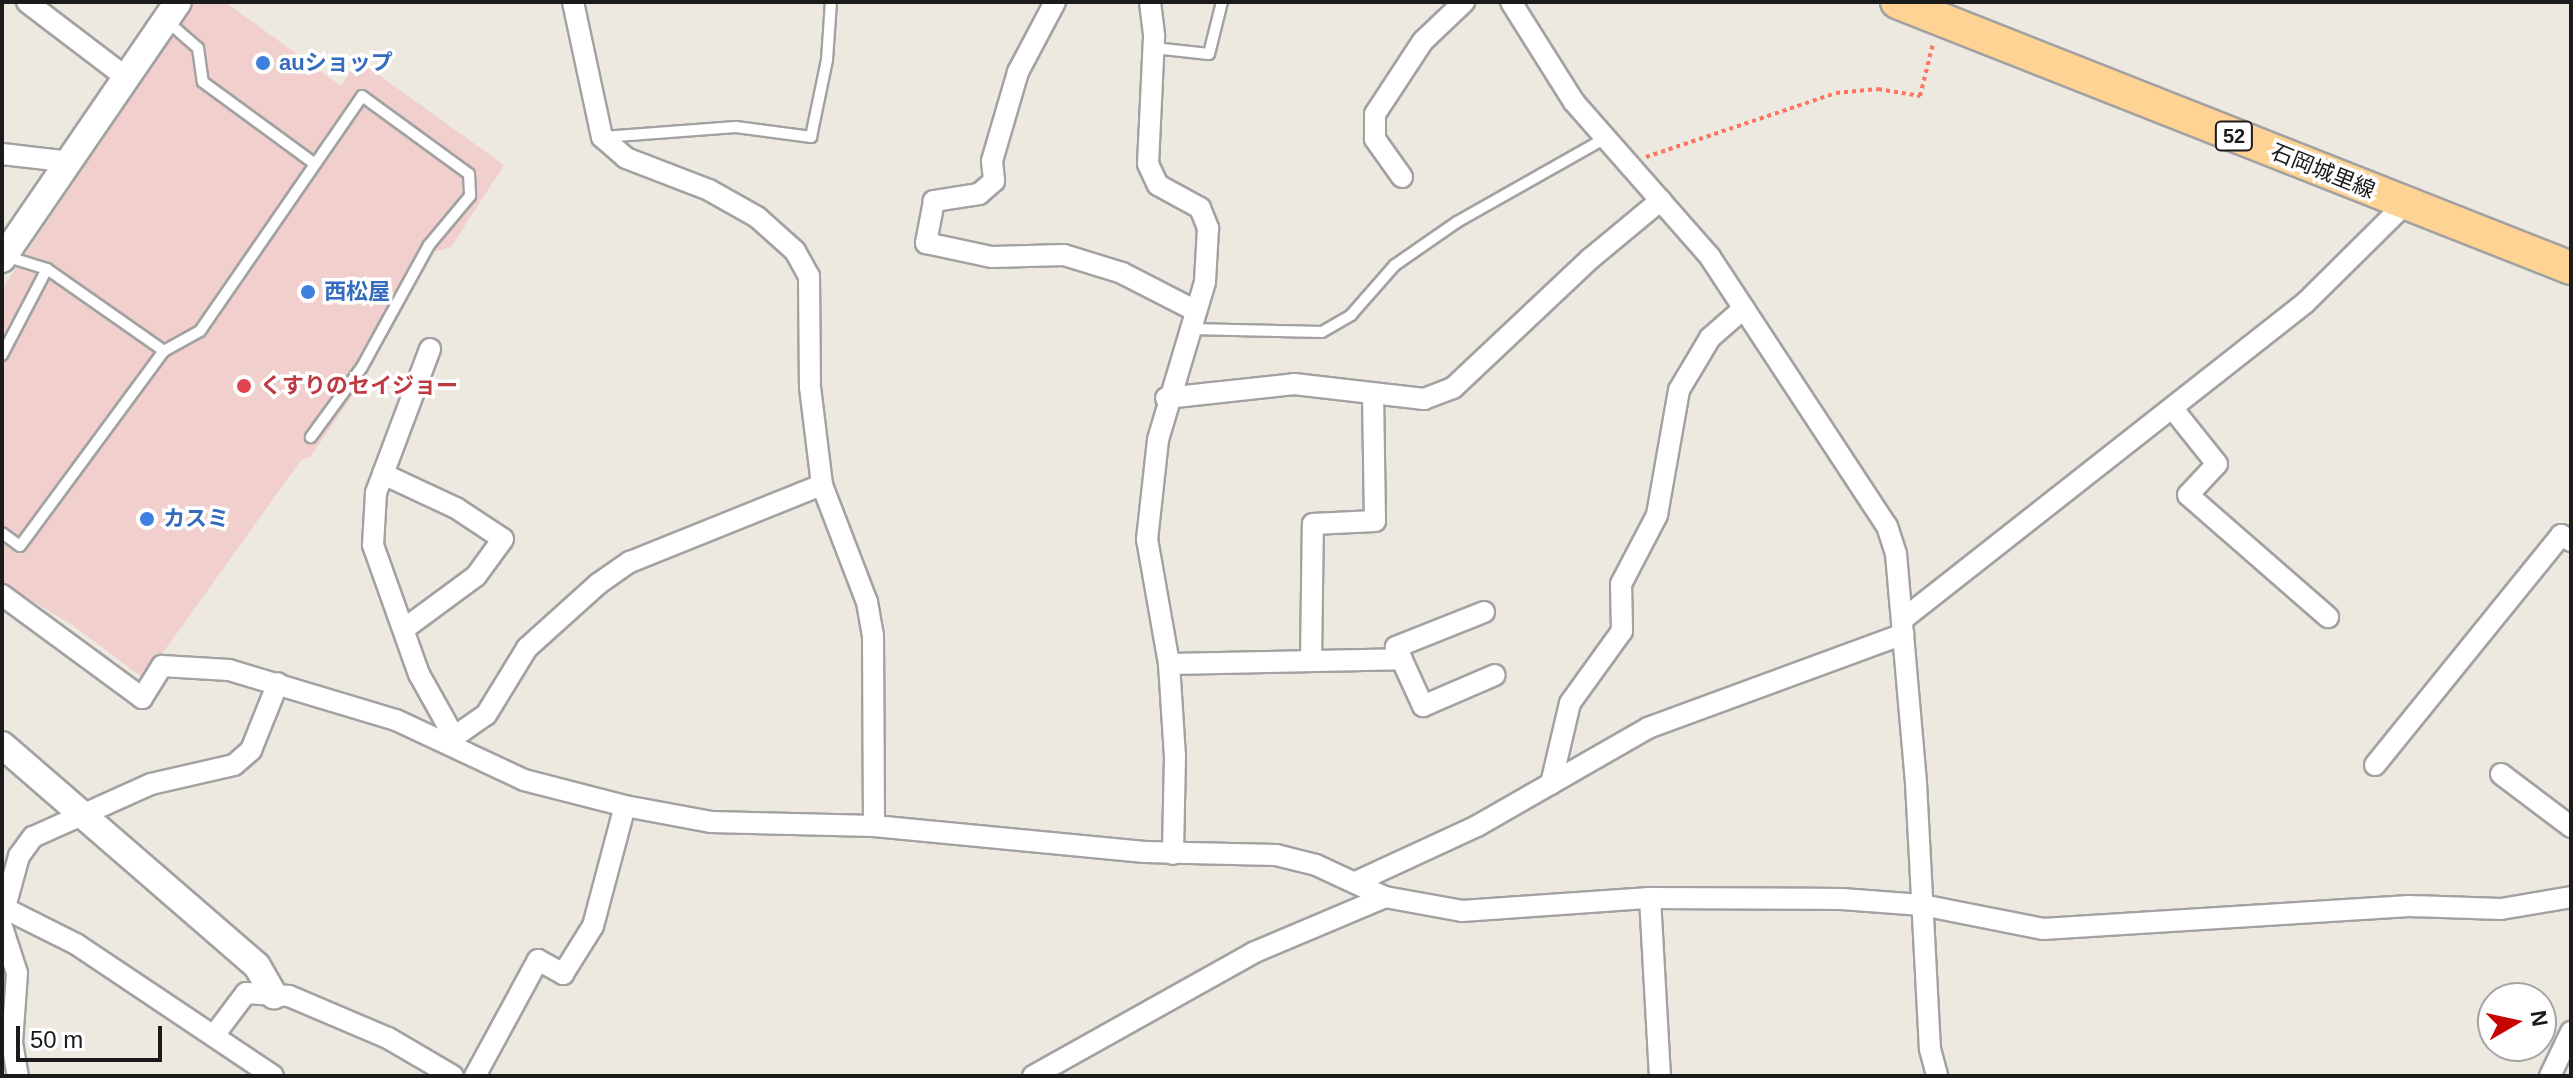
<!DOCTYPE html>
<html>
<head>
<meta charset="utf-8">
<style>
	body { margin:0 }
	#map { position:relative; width:2573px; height:1078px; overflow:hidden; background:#ede9e0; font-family:Arial,"Noto Sans JP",sans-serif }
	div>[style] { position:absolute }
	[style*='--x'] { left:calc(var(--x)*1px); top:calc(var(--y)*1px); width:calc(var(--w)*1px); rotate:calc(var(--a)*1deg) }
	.commercial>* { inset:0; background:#f0cfcd }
	.path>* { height:4px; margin-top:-2px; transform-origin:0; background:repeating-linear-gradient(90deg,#ff735f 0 4px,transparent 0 8px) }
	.roads { filter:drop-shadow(2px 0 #a2a2a2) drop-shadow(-2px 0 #a2a2a2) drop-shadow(0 2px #a2a2a2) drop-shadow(0 -2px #a2a2a2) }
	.service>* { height:10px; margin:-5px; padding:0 5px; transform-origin:5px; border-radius:5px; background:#fff }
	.minor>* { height:20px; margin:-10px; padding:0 10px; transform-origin:10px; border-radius:10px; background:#fff }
	.tertiary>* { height:26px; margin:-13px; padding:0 13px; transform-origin:13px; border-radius:13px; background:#fff }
	.primary>* { height:32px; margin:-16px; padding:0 16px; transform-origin:16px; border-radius:16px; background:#ffd393 }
	.dots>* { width:22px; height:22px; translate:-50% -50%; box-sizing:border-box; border:4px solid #fff; border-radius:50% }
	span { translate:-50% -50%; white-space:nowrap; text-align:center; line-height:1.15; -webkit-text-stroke:7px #fff; paint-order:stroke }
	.shield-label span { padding:2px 6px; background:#fff; border:2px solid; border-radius:6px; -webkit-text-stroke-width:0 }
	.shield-label { font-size:20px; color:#1b1b1b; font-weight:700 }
	.shop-label { font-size:22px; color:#366cbe; font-weight:700 }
	.left { translate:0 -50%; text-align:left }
	.street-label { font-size:22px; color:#1b1b1b }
	.health-label { font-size:22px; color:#be3a42; font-weight:700 }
	.frame { position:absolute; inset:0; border:4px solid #1b1b1b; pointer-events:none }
	.north { position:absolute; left:2477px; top:982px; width:80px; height:80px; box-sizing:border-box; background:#fff; border:2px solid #a4a4a4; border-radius:50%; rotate:81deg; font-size:22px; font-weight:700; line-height:32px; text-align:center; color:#1b1b1b }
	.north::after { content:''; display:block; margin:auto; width:28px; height:36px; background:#c60400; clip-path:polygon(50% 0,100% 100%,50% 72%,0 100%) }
	.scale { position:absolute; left:16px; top:1026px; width:146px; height:36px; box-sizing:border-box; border:4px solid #1b1b1b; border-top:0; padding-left:10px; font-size:24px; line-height:28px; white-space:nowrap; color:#1b1b1b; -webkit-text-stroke:6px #fff; paint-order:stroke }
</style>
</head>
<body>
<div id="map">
	<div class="commercial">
		<div style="clip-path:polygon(194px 2px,225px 2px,341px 86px,358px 60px,504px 165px,451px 247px,434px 252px,366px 376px,310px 457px,301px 460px,144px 679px,74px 626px,2px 583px,2px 289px)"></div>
	</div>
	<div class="path">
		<div style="--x:1646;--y:157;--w:200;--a:-18.6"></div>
		<div style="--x:1836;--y:93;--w:42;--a:-5.4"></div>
		<div style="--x:1878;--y:89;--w:43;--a:9.5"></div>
		<div style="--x:1920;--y:96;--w:54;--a:-76"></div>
	</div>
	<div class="roads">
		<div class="service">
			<div style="--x:167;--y:21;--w:41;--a:41.1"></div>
			<div style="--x:198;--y:48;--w:34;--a:82"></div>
			<div style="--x:203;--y:82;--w:139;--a:36.2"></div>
			<div style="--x:1154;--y:48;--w:55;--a:6.2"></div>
			<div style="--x:1209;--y:54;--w:54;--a:-76"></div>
			<div style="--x:603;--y:137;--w:133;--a:-4.3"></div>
			<div style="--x:736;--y:127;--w:76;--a:7.6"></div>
			<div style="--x:811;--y:137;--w:79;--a:-78.3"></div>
			<div style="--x:827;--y:60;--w:58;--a:-86.1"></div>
			<div style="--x:5;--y:256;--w:44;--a:17.2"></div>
			<div style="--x:47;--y:269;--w:143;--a:35"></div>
			<div style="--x:1190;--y:329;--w:132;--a:1.3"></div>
			<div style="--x:1322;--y:332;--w:34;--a:-30"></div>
			<div style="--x:1351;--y:315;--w:67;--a:-48.7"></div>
			<div style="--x:1395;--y:265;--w:75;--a:-34.7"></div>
			<div style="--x:1457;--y:222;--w:172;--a:-29.5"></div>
			<div style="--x:2;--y:355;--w:97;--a:-62.4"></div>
			<div style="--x:2;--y:533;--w:22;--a:36"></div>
			<div style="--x:20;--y:546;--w:242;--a:-53.6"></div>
			<div style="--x:164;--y:351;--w:41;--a:-29.1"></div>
			<div style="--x:200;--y:331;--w:285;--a:-55.4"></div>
			<div style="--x:362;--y:96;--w:132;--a:36.1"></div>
			<div style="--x:469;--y:174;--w:22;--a:87"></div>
			<div style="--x:470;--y:196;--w:64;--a:129.9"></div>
			<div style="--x:429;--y:245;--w:139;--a:118.8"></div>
			<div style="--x:362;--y:367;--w:87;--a:126.1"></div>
		</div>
		<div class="minor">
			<div style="--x:27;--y:2;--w:127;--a:37.3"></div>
			<div style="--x:573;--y:2;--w:138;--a:77.9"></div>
			<div style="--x:602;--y:137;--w:32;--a:41"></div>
			<div style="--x:626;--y:158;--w:89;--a:21.1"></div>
			<div style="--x:709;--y:190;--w:55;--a:29.4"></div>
			<div style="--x:757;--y:217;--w:51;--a:41.8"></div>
			<div style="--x:795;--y:251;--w:29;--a:61"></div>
			<div style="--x:809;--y:276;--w:111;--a:89.5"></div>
			<div style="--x:810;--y:387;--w:99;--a:83"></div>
			<div style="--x:822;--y:485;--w:125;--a:69"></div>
			<div style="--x:867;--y:602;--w:34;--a:80"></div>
			<div style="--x:873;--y:635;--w:191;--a:89.7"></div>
			<div style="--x:1055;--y:2;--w:79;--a:117.9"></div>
			<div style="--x:1018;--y:72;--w:93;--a:106.3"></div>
			<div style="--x:992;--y:161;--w:20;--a:84"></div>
			<div style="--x:994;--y:181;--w:20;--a:139"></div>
			<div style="--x:979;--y:194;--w:46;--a:171.2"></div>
			<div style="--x:934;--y:201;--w:43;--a:100.8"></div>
			<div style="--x:926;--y:243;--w:67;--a:12"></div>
			<div style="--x:992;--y:257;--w:72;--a:-1.6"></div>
			<div style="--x:1064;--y:255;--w:61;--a:17.2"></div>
			<div style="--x:1122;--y:273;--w:83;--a:27.2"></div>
			<div style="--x:1150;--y:2;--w:35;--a:83"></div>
			<div style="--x:1154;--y:37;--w:127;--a:92.7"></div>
			<div style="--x:1148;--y:164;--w:23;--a:65"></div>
			<div style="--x:1158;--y:185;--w:48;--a:28.7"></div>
			<div style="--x:1200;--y:208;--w:22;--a:68"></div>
			<div style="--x:1208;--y:228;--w:54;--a:93.2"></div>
			<div style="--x:1205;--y:282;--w:165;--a:106.6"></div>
			<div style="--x:1158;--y:440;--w:100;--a:96.3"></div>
			<div style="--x:1147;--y:539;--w:127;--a:80"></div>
			<div style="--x:1169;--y:664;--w:92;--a:86.3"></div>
			<div style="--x:1175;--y:756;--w:98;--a:91.2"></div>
			<div style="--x:1511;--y:2;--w:118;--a:57.8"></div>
			<div style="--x:1574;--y:102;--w:206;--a:48.7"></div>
			<div style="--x:1710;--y:257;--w:322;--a:56.7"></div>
			<div style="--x:1887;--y:526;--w:29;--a:72"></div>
			<div style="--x:1896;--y:554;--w:230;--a:85"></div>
			<div style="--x:1916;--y:783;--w:266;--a:87"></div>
			<div style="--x:1930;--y:1049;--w:28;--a:75"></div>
			<div style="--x:2;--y:154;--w:69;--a:6.6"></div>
			<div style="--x:1402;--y:177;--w:47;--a:-125.4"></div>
			<div style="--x:1375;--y:139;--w:25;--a:-90"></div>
			<div style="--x:1375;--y:114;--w:87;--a:-56.7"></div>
			<div style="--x:1423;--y:41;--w:57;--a:-43.6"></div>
			<div style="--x:430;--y:349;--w:154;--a:110.6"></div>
			<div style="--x:376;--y:493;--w:52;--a:93.3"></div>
			<div style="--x:373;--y:545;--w:137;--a:70.4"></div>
			<div style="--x:419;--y:674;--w:72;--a:60.9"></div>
			<div style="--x:454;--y:737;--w:8;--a:120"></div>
			<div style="--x:1166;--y:398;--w:129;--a:-6.2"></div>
			<div style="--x:1294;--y:384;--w:131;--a:6.6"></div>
			<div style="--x:1424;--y:399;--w:31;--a:-21"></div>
			<div style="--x:1453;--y:388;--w:188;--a:-43.3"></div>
			<div style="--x:1590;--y:259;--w:92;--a:-39.7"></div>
			<div style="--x:2173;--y:409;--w:70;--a:51.3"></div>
			<div style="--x:2217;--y:464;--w:42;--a:133.1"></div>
			<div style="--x:2188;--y:495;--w:186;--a:41.1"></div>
			<div style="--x:383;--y:474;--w:81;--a:25"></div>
			<div style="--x:456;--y:508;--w:56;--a:33.4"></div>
			<div style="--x:503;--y:539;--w:46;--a:126.1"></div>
			<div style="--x:476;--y:576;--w:89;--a:143.6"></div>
			<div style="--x:2;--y:595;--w:174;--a:36.3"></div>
			<div style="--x:142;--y:698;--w:38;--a:-58"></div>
			<div style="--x:162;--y:666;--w:67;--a:3.4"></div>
			<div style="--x:229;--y:670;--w:174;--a:16.7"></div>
			<div style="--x:396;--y:720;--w:141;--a:25.1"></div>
			<div style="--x:524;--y:780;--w:104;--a:14.4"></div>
			<div style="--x:625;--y:806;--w:87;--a:10.5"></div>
			<div style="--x:711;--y:822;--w:163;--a:1.4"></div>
			<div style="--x:874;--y:826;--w:272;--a:5.5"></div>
			<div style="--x:1145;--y:852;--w:131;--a:1.3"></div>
			<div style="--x:1276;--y:855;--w:41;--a:14"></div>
			<div style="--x:1316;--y:865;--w:76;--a:24.9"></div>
			<div style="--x:1385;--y:897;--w:78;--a:10.3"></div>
			<div style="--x:1462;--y:911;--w:188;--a:-4"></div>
			<div style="--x:1650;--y:898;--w:192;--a:0.3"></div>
			<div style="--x:1842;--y:899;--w:80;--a:4.3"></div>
			<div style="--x:1922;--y:905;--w:123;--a:11.2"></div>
			<div style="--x:2043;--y:929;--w:367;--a:-3.6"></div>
			<div style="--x:2409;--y:906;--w:92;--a:1.9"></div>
			<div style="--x:2501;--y:909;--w:71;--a:-9.7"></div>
			<div style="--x:1484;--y:612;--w:95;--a:158.3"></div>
			<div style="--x:1396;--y:647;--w:65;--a:65.4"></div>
			<div style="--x:1423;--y:706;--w:78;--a:-23.3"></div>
			<div style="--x:1902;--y:620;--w:513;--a:-38.19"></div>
			<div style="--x:2305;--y:303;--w:141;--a:-44.7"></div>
			<div style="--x:1311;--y:660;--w:136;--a:-89.2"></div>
			<div style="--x:1313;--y:524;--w:62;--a:-2.8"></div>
			<div style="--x:1375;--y:521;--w:126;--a:-90.9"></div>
			<div style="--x:1169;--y:664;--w:233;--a:-1.2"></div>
			<div style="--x:454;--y:737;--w:39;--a:-35"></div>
			<div style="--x:486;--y:715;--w:79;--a:-58.5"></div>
			<div style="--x:527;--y:648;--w:96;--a:-42"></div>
			<div style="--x:598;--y:584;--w:39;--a:-35"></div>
			<div style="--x:630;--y:562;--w:207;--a:-21.9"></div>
			<div style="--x:2375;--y:765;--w:296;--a:-51"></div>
			<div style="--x:2561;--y:535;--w:12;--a:31"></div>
			<div style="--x:2501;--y:774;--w:88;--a:37.1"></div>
			<div style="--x:1551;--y:784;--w:83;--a:-76.8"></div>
			<div style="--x:1570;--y:703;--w:89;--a:-54.2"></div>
			<div style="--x:1622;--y:631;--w:47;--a:-91.2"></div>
			<div style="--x:1621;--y:584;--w:78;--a:-62.4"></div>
			<div style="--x:1657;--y:515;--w:127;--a:-80"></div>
			<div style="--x:1679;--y:390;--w:61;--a:-59.2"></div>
			<div style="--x:1710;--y:338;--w:45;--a:-41.4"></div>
			<div style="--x:1356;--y:882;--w:133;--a:-24.8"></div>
			<div style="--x:1477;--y:826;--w:197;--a:-29.8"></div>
			<div style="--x:1648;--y:728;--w:272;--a:-20.2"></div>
			<div style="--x:1650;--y:898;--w:178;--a:86.8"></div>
			<div style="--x:2;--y:907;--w:83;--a:26.6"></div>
			<div style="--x:76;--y:944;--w:237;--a:33.8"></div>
			<div style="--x:5;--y:907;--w:53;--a:-74.6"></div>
			<div style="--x:19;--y:856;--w:24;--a:-54"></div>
			<div style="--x:33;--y:837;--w:129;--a:-24.2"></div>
			<div style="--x:151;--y:784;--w:85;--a:-12.9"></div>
			<div style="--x:234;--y:765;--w:23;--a:-41"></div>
			<div style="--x:251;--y:750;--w:72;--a:-68.1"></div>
			<div style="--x:2;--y:927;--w:48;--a:71.9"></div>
			<div style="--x:17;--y:973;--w:70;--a:94.1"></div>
			<div style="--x:12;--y:1043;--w:34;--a:80"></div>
			<div style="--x:215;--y:1034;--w:51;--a:-52.9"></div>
			<div style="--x:246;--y:993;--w:43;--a:4"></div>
			<div style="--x:289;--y:996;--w:108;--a:23"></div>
			<div style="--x:388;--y:1038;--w:75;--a:30.3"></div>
			<div style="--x:475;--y:1076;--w:132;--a:-61.5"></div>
			<div style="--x:538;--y:960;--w:29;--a:29"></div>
			<div style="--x:563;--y:974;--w:57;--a:-58"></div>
			<div style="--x:593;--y:926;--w:124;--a:-75.1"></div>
			<div style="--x:1033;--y:1076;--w:254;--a:-29.2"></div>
			<div style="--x:1255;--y:952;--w:141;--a:-22.9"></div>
			<div style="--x:2550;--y:1076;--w:49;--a:-64.5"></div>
		</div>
		<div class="tertiary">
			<div style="--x:2;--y:259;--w:311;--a:-55.6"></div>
			<div style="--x:2;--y:745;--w:337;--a:40.9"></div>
			<div style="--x:257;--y:966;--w:34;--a:60"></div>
		</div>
		<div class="primary">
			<div style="--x:1897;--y:2;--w:725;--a:21.54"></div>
		</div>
	</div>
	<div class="dots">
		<div style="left:263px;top:63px;background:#3f7fe0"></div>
		<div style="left:308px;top:292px;background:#3f7fe0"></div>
		<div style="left:244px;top:386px;background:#e0444e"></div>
		<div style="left:147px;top:519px;background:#3f7fe0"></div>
	</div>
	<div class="shield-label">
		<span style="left:2234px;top:136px">52</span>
	</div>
	<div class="shop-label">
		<span class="left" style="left:279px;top:63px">auショップ</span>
		<span class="left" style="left:324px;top:292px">西松屋</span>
		<span class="left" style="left:163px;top:519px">カスミ</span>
	</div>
	<div class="street-label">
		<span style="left:2323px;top:171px;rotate:22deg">石岡城里線</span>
	</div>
	<div class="health-label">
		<span class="left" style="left:260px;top:386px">くすりのセイジョー</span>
	</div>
	<div class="frame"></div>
	<div class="north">N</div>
	<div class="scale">50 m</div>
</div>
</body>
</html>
